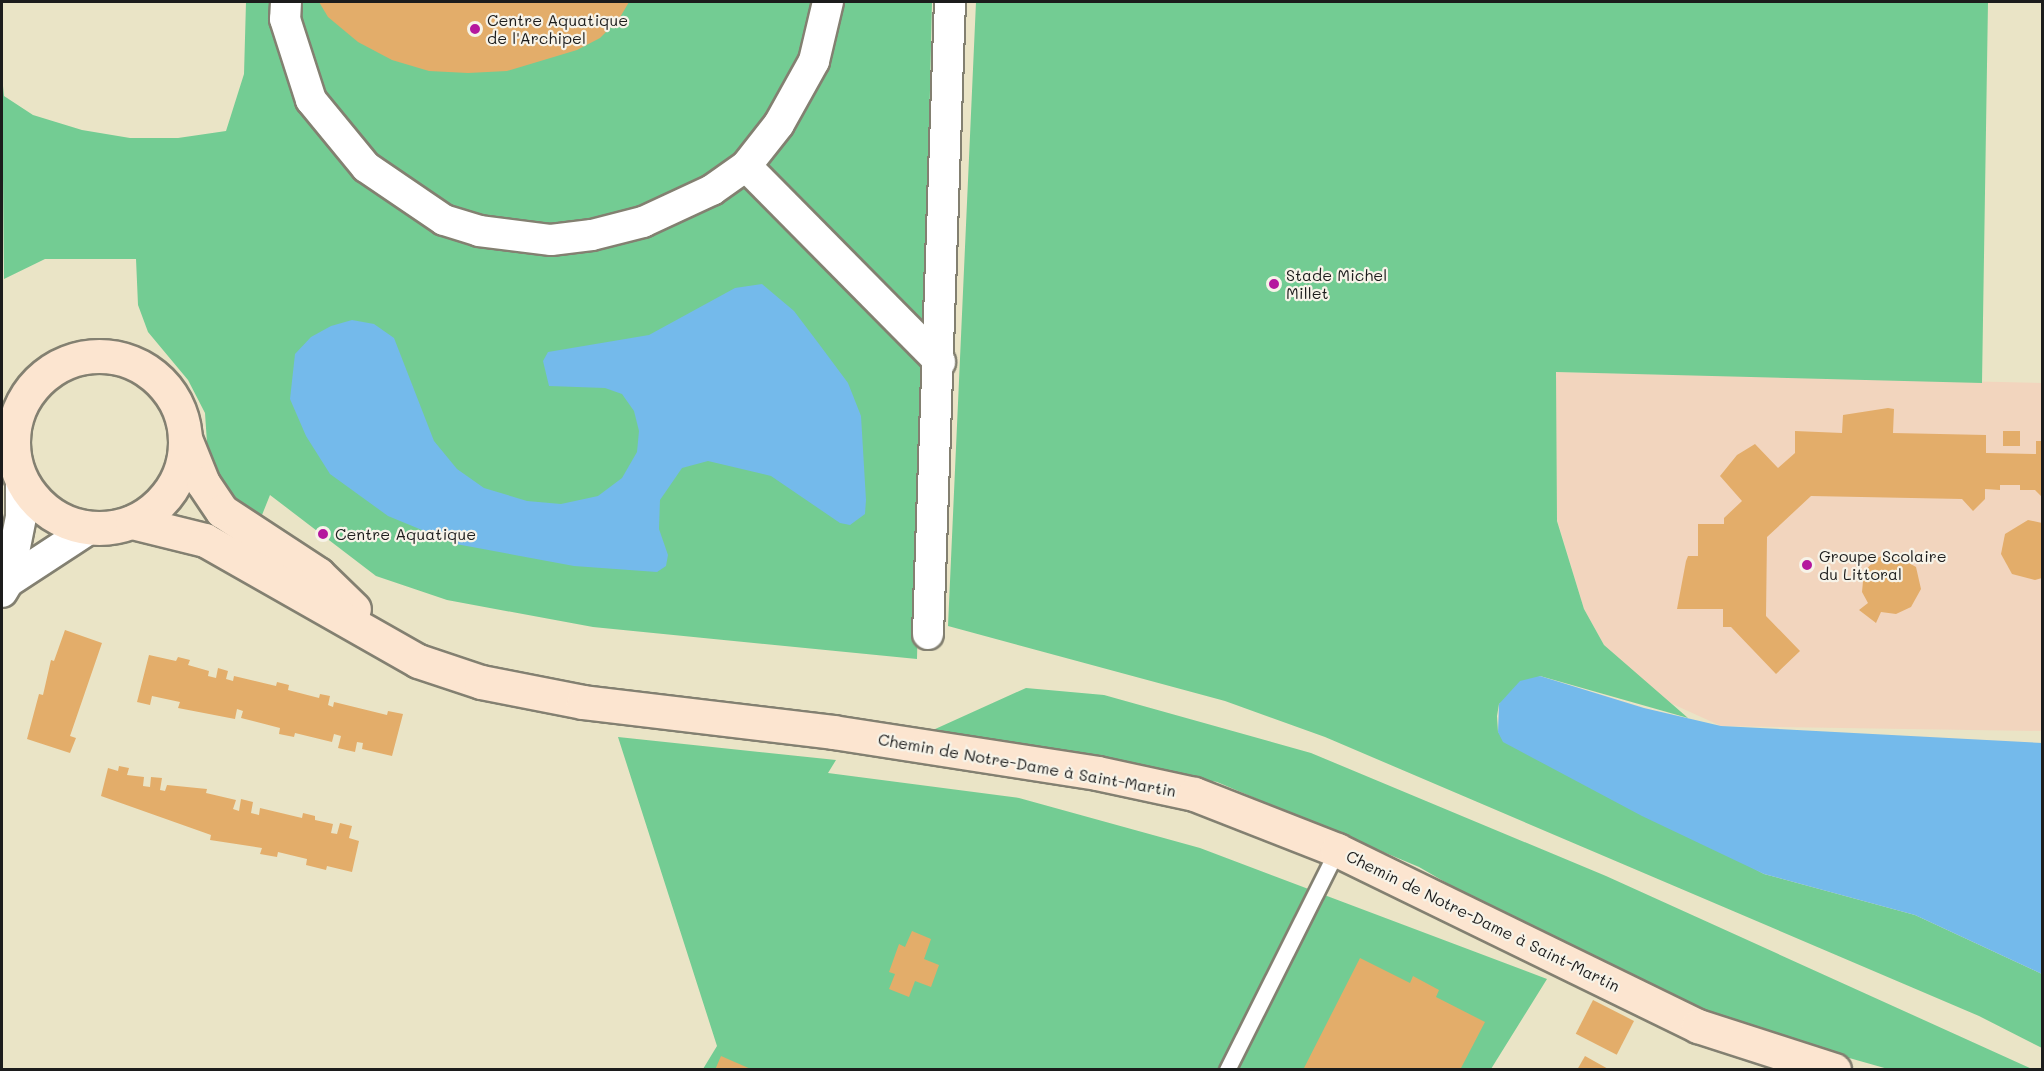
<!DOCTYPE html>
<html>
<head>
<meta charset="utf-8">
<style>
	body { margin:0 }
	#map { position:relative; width:2044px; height:1071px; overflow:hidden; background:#eae4c6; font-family:Mali,sans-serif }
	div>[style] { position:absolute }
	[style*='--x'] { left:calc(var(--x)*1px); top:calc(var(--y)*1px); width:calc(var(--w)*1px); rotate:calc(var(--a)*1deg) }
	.built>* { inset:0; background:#f2d5be }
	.green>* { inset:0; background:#73cc93 }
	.water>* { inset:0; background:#74baeb }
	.building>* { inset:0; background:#e3ad6a; transform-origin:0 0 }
	.roads { filter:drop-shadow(2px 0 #838071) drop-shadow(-2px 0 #838071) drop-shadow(0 2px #838071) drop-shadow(0 -2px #838071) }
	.lane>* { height:15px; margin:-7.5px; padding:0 7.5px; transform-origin:7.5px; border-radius:7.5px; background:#fff }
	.street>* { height:30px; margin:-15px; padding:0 15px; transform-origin:15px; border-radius:15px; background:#fff }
	.secondary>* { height:33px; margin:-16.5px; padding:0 16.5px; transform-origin:16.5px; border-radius:16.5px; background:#fce5d0 }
	.secondary>.ring { margin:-16.5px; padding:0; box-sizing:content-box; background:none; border:33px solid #fce5d0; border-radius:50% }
	.dots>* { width:16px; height:16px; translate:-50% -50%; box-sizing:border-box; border:3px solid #f7f3e8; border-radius:50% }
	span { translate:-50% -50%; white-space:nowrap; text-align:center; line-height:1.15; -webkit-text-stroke:4.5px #f7f3e8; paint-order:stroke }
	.poi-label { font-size:16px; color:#1c1c1c }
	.left { translate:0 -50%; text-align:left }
	.street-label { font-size:16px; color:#1c1c1c }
	.frame { position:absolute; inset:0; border:3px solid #1c1c1c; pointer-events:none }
</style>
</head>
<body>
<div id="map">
	<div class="built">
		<div style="clip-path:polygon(1556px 372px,2042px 383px,2042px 731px,1721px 726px,1668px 702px,1604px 645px,1584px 609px,1555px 513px)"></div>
	</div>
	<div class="green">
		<div style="clip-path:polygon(246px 2px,932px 2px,917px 659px,593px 627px,447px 600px,376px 576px,270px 495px,260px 520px,232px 501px,208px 458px,205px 413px,188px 380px,148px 332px,138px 305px,136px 259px,45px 259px,4px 279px,2px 76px,4px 96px,33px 115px,82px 130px,130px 138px,178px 138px,226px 131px,244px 74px)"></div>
		<div style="clip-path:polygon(976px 2px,1988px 2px,1982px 383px,1556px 372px,1557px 521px,1584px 609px,1604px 645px,1688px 718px,1540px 676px,1499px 704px,1497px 716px,1498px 732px,1764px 874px,1915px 915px,2042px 974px,2042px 1048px,1979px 1016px,1325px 737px,1225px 701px,948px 626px)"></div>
		<div style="clip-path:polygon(1026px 688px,1104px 695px,1311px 753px,1606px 876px,2032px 1069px,1888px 1069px,1814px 1048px,1672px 998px,1554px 945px,1419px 867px,1217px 782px,933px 730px)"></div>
		<div style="clip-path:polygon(618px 737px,836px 760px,828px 773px,1019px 798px,1200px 848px,1547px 979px,1491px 1069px,703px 1069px,717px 1046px)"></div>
	</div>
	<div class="water">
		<div style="clip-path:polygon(762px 284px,794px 311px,819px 344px,848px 383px,861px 416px,866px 500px,865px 514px,850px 525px,840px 523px,771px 476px,708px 461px,682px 468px,660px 500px,659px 529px,668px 555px,666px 566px,657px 572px,574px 566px,456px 544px,388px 516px,330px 474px,306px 436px,290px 399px,295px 354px,311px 337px,331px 326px,352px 320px,374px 324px,394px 338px,434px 441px,457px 469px,484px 488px,527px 501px,561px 504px,598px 496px,622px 478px,637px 452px,639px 431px,634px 411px,622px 394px,605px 388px,549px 386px,543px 361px,548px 352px,649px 335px,735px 288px)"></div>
		<div style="clip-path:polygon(1540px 676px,1644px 708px,1721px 726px,2042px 743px,2042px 974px,1915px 915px,1764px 874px,1642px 816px,1503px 742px,1498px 732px,1499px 704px,1520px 681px)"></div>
	</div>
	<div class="building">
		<div style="clip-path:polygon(319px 2px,629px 2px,619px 19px,600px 38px,577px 50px,507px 71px,468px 73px,429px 71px,392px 60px,358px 42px,328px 17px)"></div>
		<div style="clip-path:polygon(1888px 408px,1894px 409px,1893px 433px,1986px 435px,1986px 453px,2036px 454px,2036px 441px,2042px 441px,2042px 497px,2035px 490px,2020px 490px,2020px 485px,2000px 485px,2000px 490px,1985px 489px,1985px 499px,1973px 511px,1962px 499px,1811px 496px,1767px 537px,1766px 616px,1800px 651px,1776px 674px,1731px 627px,1723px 627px,1723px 609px,1677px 609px,1686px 561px,1688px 556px,1698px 556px,1698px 524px,1724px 524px,1724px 518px,1742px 501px,1720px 476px,1737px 455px,1755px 444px,1778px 468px,1795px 453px,1795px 431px,1842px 433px,1843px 415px)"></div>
		<div style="left:2003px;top:431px;width:17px;height:15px"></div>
		<div style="clip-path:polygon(2028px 520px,2042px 523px,2042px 578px,2035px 580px,2012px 574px,2001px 554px,2005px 534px)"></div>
		<div style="clip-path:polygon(1895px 555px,1916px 567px,1921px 589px,1911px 607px,1896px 614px,1881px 612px,1876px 623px,1859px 610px,1868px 603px,1862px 592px,1864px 571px,1879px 557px)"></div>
		<div style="clip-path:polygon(65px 630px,102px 643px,70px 736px,76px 738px,70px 753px,27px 739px,39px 694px,43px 695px,51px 660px,54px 661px)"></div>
		<div style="clip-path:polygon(149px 655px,176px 661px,178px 657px,190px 660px,188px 665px,209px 671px,208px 676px,216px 678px,218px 668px,228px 671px,226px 679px,233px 681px,234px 676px,276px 686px,277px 682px,289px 685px,288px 690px,319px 698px,320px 694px,330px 696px,328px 705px,333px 707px,334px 702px,387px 715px,388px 711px,403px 714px,392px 756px,362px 749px,363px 743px,357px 742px,355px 752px,338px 748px,341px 736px,334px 734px,332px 742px,295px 733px,294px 737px,279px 734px,280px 728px,241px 718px,243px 711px,237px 709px,235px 719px,178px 708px,180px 702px,152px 696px,150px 705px,137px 702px)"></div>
		<div style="clip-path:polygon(119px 766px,129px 768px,127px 775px,144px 777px,143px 786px,150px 787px,151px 777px,162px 778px,160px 790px,165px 791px,167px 785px,207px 789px,206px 793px,236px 800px,233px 809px,239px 811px,241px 799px,253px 802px,251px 813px,259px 815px,260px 808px,302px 818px,303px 813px,315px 816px,315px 820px,333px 824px,331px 833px,337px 834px,340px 823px,352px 826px,349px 838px,359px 841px,352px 872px,327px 866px,326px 870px,306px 865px,307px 859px,278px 852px,277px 857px,260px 854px,262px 848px,210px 840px,211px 835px,101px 796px,108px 768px,118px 771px)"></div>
		<div style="clip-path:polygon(912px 931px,931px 939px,924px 959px,939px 965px,931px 987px,915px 981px,909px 997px,889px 989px,895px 974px,889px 972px,899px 944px,905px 947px)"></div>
		<div style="clip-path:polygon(1360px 958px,1410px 983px,1413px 976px,1439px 990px,1436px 997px,1485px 1022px,1460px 1070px,1303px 1070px)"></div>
		<div style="left:1593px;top:1000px;width:46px;height:38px;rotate:27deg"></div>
		<div style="clip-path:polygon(721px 1056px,753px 1070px,715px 1070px)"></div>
		<div style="clip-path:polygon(1585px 1056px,1610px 1070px,1577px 1070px)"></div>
	</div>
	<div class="roads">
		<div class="lane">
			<div style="--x:1227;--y:1070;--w:246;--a:-63.4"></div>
		</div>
		<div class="street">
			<div style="--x:286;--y:2;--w:17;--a:93"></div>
			<div style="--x:285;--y:19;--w:85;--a:72.2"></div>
			<div style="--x:311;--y:100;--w:87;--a:50.6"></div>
			<div style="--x:366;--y:167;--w:94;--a:34.2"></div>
			<div style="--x:444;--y:220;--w:37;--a:17"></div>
			<div style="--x:479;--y:231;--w:73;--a:7.1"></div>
			<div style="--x:551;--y:240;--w:41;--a:-7"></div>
			<div style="--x:592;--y:235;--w:53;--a:-14.3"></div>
			<div style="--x:643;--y:222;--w:76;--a:-24.9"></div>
			<div style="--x:712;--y:190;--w:42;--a:-35.2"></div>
			<div style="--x:746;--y:166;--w:53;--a:-51.8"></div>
			<div style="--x:779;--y:124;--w:72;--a:-60.9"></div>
			<div style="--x:814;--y:61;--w:61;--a:-76.7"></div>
			<div style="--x:746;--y:166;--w:276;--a:45.3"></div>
			<div style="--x:8;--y:582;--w:100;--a:-33.2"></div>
			<div style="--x:2;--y:592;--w:12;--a:-59"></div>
			<div style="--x:8;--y:582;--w:66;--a:-78.7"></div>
			<div style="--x:21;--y:517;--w:36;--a:-90"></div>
			<div style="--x:928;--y:634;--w:632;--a:-88.01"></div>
		</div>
		<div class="secondary">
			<div class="ring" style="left:13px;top:356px;width:139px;height:139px"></div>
			<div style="--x:186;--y:441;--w:45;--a:68"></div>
			<div style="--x:203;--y:483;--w:34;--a:56"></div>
			<div style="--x:222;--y:511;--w:115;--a:33.3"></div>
			<div style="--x:318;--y:574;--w:50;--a:44.2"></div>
			<div style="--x:132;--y:522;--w:75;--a:13.9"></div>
			<div style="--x:205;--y:540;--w:245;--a:29.6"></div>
			<div style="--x:418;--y:661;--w:66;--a:18.4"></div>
			<div style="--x:481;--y:682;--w:104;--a:11.1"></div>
			<div style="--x:583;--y:702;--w:252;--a:6.8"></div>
			<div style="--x:833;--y:732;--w:267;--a:8.8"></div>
			<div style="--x:1097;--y:773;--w:99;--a:12.2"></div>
			<div style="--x:1194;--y:794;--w:154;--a:21.4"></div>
			<div style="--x:1337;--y:850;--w:402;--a:26"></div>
			<div style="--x:1698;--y:1026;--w:143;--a:17.9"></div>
		</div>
	</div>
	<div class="dots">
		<div style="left:475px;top:29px;background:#b5179e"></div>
		<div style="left:1274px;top:284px;background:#b5179e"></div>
		<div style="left:323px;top:534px;background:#b5179e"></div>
		<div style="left:1807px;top:565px;background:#b5179e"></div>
	</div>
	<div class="poi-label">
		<span class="left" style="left:487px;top:29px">Centre Aquatique<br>de l'Archipel</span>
		<span class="left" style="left:1286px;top:284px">Stade Michel<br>Millet</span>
		<span class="left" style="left:335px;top:534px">Centre Aquatique</span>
		<span class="left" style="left:1819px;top:565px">Groupe Scolaire<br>du Littoral</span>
	</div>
	<div class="street-label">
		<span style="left:1027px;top:765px;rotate:10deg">Chemin de Notre-Dame à Saint-Martin</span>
		<span style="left:1483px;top:921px;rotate:26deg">Chemin de Notre-Dame à Saint-Martin</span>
	</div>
	<div class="frame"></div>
</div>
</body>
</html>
